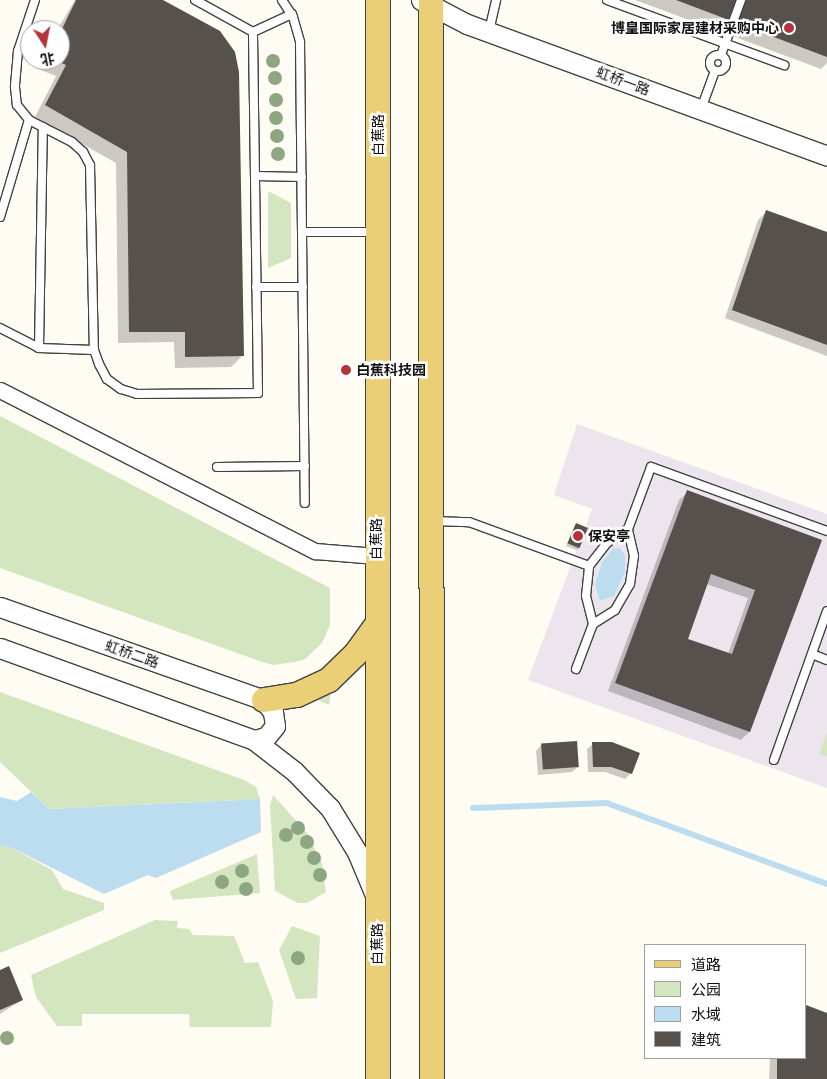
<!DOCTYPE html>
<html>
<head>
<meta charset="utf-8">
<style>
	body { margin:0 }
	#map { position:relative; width:827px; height:1079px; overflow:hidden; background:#fefcf3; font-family:"Source Serif 4","Noto Sans SC",serif }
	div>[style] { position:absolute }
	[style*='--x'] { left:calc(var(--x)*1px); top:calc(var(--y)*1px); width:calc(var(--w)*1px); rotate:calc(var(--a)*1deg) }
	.industrial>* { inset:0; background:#ece5ed }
	.green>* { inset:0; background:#d3e6bf }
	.water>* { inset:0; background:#bcddf0 }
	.shadow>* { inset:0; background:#0003 }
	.stream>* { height:5.5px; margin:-2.75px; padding:0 2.75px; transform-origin:2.75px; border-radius:2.75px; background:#bcddf0 }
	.building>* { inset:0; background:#57514d; transform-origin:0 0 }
	.roads { filter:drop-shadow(1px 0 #424242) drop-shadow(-1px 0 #424242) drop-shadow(0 1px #424242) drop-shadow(0 -1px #424242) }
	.service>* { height:8px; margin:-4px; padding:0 4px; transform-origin:4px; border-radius:4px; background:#fff }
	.service>.ring { margin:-4px; padding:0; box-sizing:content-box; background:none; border:8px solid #fff; border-radius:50% }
	.minor>* { height:15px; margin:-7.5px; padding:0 7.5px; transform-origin:7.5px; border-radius:7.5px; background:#fff }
	.tertiary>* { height:19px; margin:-9.5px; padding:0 9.5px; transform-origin:9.5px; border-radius:9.5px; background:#fff }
	.primary>* { height:24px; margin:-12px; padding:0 12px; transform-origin:12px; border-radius:12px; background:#ebcf76 }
	.trees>* { width:14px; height:14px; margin:-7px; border-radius:50%; background:#8ea782 }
	.dots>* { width:14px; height:14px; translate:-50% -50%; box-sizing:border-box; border:2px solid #fff; border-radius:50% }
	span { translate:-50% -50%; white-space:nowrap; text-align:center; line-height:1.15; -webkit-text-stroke:5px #fff; paint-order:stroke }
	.poi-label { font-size:14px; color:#0f0f0f; font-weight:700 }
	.right { translate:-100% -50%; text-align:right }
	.left { translate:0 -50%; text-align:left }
	.street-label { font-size:14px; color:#0f0f0f }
	.legend { position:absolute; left:644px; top:944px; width:162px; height:115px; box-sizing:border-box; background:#fff; border:1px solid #9f9f9f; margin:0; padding:6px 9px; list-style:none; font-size:15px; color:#0f0f0f }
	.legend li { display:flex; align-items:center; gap:10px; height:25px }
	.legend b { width:25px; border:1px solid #9f9f9f }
	.north { position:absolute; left:20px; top:20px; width:50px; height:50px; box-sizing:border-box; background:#fff; border:1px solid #9f9f9f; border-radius:50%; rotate:169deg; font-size:14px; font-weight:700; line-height:20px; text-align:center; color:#0f0f0f }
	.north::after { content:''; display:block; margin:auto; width:18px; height:22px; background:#b2343a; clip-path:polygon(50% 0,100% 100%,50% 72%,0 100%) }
</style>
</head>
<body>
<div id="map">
	<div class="industrial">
		<div style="clip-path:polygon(577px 424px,827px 514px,827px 788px,528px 680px,592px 509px,554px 495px)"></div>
	</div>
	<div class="green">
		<div style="clip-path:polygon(268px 191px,291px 203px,291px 258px,268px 268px)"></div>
		<div style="clip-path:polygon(0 416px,330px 588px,330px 625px,322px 643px,305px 659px,295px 662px,273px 665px,262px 662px,0 568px)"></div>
		<div style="clip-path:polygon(332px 686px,329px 705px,312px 697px)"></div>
		<div style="clip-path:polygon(0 692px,244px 780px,256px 787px,260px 799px,49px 809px,0 762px)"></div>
		<div style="clip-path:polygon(827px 732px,827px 757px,819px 754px)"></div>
		<div style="clip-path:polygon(273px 795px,308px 834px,322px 864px,326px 892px,307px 903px,298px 903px,275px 891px,270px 805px)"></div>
		<div style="clip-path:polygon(0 846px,10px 847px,52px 870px,63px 889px,104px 903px,104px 910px,0 953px)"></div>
		<div style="clip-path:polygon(257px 854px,260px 893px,173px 900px,170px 891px)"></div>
		<div style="clip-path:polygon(155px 920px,178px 921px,177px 928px,189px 929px,193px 935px,234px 936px,245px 963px,258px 962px,273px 1001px,271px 1027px,190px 1027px,189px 1014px,82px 1014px,82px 1026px,57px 1026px,36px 997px,31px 975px)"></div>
		<div style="clip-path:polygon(292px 926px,320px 936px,317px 998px,296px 999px,279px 950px)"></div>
	</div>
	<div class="water">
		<div style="clip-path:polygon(620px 548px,625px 555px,625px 572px,614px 596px,600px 601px,595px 585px,602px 562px,613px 549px)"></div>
		<div style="clip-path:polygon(31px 792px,49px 809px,260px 799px,261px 832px,156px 878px,148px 875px,104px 894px,10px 847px,0 846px,0 797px,17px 801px)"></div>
	</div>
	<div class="shadow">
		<div style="clip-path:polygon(75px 0,159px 0,242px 356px,231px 367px,175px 368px,174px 342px,118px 343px,116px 163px,35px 117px,56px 76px,38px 69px,42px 60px,60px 60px,60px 30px,57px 30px)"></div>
		<div style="clip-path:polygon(635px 0,827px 0,827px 63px,821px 69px)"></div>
		<div style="clip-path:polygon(766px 212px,827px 234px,827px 356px,725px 318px,758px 220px)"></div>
		<div style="clip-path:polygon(evenodd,688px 492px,821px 540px,749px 732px,741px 740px,608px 691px,679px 500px,688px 492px,706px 584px,748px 598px,728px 654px,686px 639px,706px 584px)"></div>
		<div style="clip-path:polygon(576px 525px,579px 547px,577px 550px,566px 546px)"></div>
		<div style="clip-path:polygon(593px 744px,638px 753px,630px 774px,625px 779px,605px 772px,588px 772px,587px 749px)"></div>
		<div style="clip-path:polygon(541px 745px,578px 767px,572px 772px,538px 775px,536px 751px)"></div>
		<div style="clip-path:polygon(0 971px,22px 1000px,0 1014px)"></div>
		<div style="clip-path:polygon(806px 1006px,827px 1014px,827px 1079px,769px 1079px,770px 1058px,806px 1058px)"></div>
	</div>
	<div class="stream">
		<div style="--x:473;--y:808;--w:134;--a:-2.1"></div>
		<div style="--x:607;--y:803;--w:234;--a:20.2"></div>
	</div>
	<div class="building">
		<div style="clip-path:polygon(76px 0,163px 0,220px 31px,235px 52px,239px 72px,244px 356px,185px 357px,185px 332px,129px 332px,127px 152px,45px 105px,66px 65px,55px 60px,60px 60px,60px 33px)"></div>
		<div style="clip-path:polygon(676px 0,827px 0,827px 57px)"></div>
		<div style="clip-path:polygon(766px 210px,827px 232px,827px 345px,732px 310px)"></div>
		<div style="clip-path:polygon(evenodd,687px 490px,822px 540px,750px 732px,615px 683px,687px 490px,711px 574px,755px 590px,732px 654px,688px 639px,711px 574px)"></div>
		<div style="left:576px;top:523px;width:13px;height:22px;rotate:23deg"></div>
		<div style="left:577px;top:741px;width:26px;height:36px;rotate:86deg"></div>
		<div style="clip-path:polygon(592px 742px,612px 742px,640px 753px,632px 774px,611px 767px,593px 767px)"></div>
		<div style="clip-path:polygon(9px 966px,23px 1000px,0 1010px,0 970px)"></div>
		<div style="clip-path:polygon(806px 1005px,827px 1013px,827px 1079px,777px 1079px,777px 1058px,806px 1058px)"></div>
	</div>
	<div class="roads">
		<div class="service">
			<div style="--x:35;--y:0;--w:54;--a:108.4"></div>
			<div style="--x:18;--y:51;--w:36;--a:95"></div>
			<div style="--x:15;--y:87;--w:18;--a:84"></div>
			<div style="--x:17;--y:105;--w:19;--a:51"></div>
			<div style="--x:29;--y:120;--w:48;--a:27.1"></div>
			<div style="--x:72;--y:142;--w:15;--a:42"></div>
			<div style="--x:83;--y:152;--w:15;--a:62"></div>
			<div style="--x:90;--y:165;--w:185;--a:88.8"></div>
			<div style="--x:94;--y:350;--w:15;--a:70"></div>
			<div style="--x:99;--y:364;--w:17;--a:62"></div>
			<div style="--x:107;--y:379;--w:17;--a:36"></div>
			<div style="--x:121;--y:389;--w:17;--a:17"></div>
			<div style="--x:137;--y:394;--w:121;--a:-0.5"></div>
			<div style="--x:258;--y:393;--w:361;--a:-90.8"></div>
			<div style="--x:253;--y:32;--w:66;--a:-151.1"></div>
			<div style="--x:282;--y:0;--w:20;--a:57"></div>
			<div style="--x:293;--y:17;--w:26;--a:74"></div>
			<div style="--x:300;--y:42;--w:461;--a:89.4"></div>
			<div style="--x:607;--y:0;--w:189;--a:20.2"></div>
			<div style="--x:489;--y:31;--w:32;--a:-77"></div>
			<div style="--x:253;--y:32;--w:43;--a:-24.8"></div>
			<div class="ring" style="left:710px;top:55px;width:8px;height:8px"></div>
			<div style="--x:721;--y:55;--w:59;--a:-70"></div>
			<div style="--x:701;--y:109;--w:40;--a:-69.8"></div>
			<div style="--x:255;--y:176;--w:47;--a:1.2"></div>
			<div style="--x:0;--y:217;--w:101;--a:-73.4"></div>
			<div style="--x:303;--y:232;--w:73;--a:0"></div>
			<div style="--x:256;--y:287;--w:47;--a:0"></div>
			<div style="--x:0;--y:328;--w:44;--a:27.1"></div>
			<div style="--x:39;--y:348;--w:55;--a:2.1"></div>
			<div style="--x:39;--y:348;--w:221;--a:-89"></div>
			<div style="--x:217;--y:467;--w:88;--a:-0.7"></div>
			<div style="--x:434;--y:521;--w:35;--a:2"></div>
			<div style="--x:469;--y:522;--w:128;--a:20.1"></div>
			<div style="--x:593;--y:624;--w:26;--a:-32"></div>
			<div style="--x:615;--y:610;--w:30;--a:-60"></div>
			<div style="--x:630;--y:584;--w:28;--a:-82"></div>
			<div style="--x:634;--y:556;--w:28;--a:-103"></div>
			<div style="--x:812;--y:654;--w:16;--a:22"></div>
			<div style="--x:576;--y:669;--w:48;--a:-69.3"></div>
			<div style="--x:593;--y:624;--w:29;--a:-104"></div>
			<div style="--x:586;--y:596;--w:30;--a:-84"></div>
			<div style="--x:589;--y:566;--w:29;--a:-52"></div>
			<div style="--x:607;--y:543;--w:25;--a:-34"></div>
			<div style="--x:628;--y:529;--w:66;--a:-69.6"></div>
			<div style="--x:651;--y:467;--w:187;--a:20"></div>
			<div style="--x:774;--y:760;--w:158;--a:-70.4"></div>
		</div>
		<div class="minor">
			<div style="--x:0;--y:390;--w:354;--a:27.1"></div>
			<div style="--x:315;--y:551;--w:61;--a:4.7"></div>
		</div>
		<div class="tertiary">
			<div style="--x:421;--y:0;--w:52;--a:27.6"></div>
			<div style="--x:467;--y:24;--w:383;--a:20.1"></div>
			<div style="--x:0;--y:607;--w:280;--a:19.4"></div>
			<div style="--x:264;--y:700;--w:15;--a:53"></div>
			<div style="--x:273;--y:712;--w:14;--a:82"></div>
			<div style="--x:275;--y:726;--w:14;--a:129"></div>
			<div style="--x:266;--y:737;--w:12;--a:166"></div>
			<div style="--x:0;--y:648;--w:270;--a:19.9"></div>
			<div style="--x:254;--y:740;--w:51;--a:37.8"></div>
			<div style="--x:294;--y:771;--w:52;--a:45.8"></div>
			<div style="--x:330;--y:808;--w:52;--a:58.5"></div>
			<div style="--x:357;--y:852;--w:47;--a:67.3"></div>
		</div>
		<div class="primary">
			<div style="--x:431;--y:0;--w:1079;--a:89.95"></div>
			<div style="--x:264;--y:700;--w:33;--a:-9"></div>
			<div style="--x:297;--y:695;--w:35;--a:-25"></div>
			<div style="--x:329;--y:680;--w:36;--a:-44"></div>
			<div style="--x:355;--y:655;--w:36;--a:-54"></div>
			<div style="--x:378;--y:1079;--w:1079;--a:-90"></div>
		</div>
	</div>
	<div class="trees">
		<div style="left:273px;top:61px"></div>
		<div style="left:275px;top:78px"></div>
		<div style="left:276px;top:100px"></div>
		<div style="left:276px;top:118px"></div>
		<div style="left:277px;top:136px"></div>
		<div style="left:278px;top:154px"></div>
		<div style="left:298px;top:828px"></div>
		<div style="left:286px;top:835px"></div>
		<div style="left:307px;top:842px"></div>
		<div style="left:314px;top:858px"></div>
		<div style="left:242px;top:871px"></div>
		<div style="left:320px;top:875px"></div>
		<div style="left:222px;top:882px"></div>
		<div style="left:246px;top:889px"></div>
		<div style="left:298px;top:958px"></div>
		<div style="left:7px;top:1038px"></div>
	</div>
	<div class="dots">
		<div style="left:789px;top:28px;background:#b2343a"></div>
		<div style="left:346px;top:370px;background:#b2343a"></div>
		<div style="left:578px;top:536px;background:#b2343a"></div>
	</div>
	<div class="poi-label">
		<span class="right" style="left:779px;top:28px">博皇国际家居建材采购中心</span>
		<span class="left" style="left:356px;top:370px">白蕉科技园</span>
		<span class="left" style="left:588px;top:536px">保安亭</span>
	</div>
	<div class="street-label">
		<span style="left:623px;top:81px;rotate:20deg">虹桥一路</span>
		<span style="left:378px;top:135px;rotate:-90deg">白蕉路</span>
		<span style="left:376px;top:539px;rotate:-90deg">白蕉路</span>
		<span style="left:132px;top:654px;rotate:19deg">虹桥二路</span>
		<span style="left:377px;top:944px;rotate:-90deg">白蕉路</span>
	</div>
	<ul class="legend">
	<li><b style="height:6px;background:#ebcf76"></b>道路</li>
	<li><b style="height:14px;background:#d3e6bf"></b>公园</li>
	<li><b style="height:14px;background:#bcddf0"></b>水域</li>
	<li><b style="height:14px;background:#57514d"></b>建筑</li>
	</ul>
	<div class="north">北</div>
</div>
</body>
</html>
